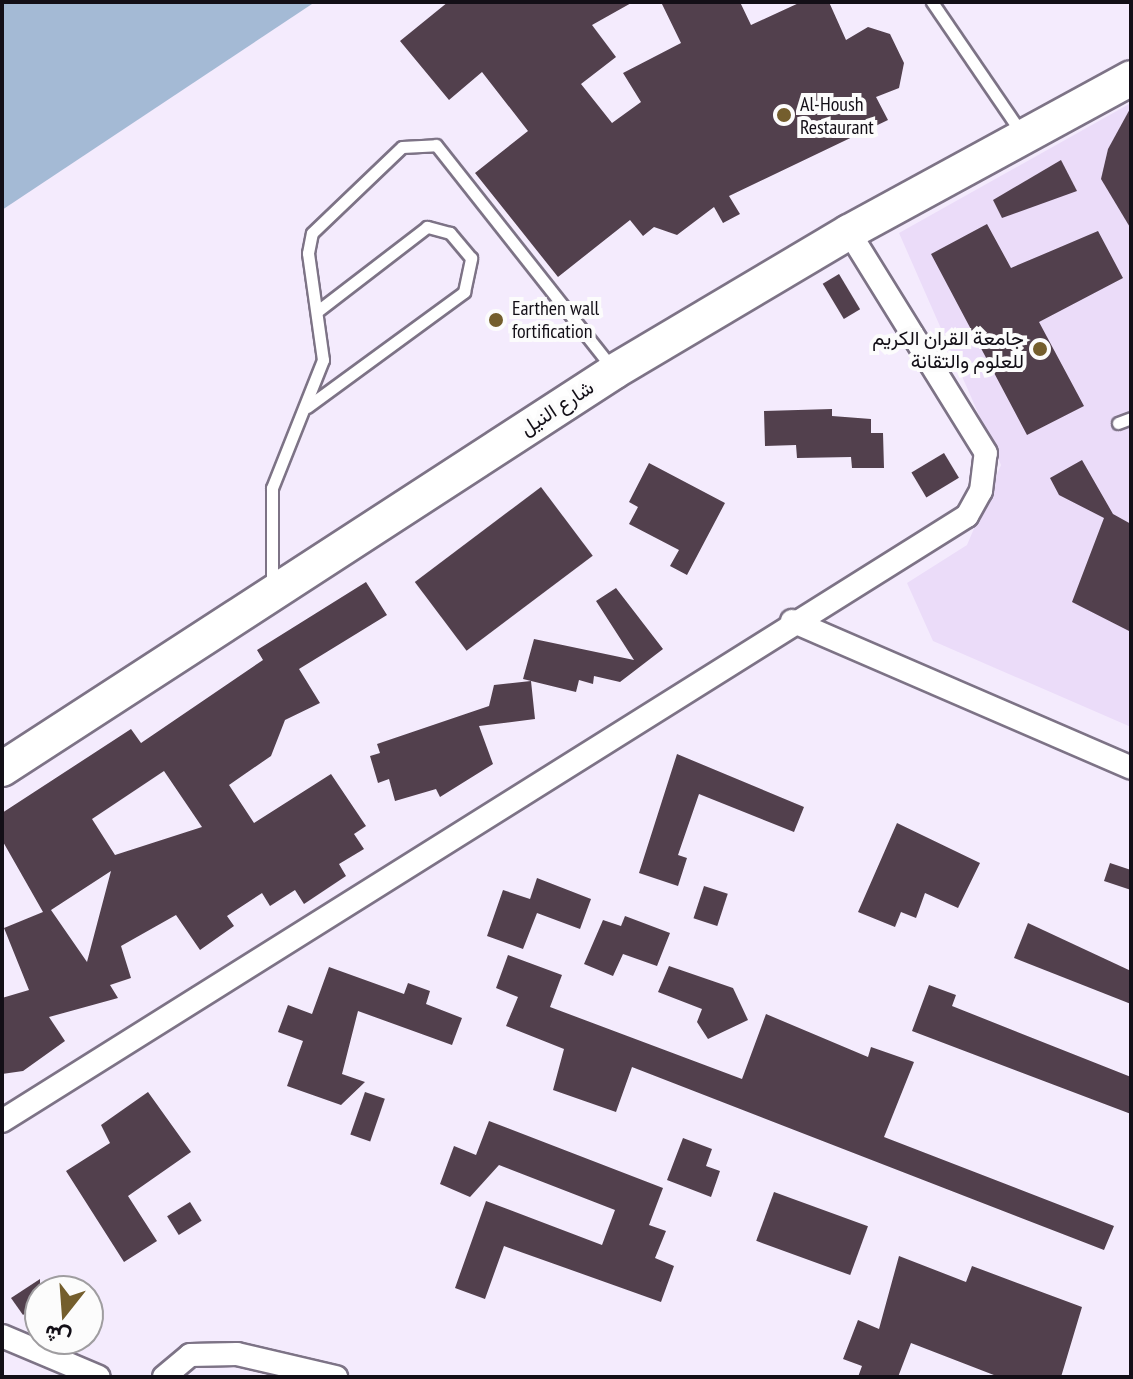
<!DOCTYPE html>
<html>
<head>
<meta charset="utf-8">
<style>
	body { margin:0 }
	#map { position:relative; width:1133px; height:1379px; overflow:hidden; background:#f4ebfd; font-family:"PT Sans Narrow",Vazirmatn,sans-serif }
	div>[style] { position:absolute }
	[style*='--x'] { left:calc(var(--x)*1px); top:calc(var(--y)*1px); width:calc(var(--w)*1px); rotate:calc(var(--a)*1deg) }
	.built>* { inset:0; background:#ebdcf9 }
	.water>* { inset:0; background:#a4bad5 }
	.building>* { inset:0; background:#52404d; transform-origin:0 0 }
	.roads { filter:drop-shadow(2px 0 #7d7386) drop-shadow(-2px 0 #7d7386) drop-shadow(0 2px #7d7386) drop-shadow(0 -2px #7d7386) }
	.lane>* { height:11px; margin:-5.5px; padding:0 5.5px; transform-origin:5.5px; border-radius:5.5px; background:#fff }
	.street>* { height:22px; margin:-11px; padding:0 11px; transform-origin:11px; border-radius:11px; background:#fff }
	.primary>* { height:34px; margin:-17px; padding:0 17px; transform-origin:17px; border-radius:17px; background:#fff }
	.dots>* { width:22px; height:22px; translate:-50% -50%; box-sizing:border-box; border:4px solid #fcfcfc; border-radius:50% }
	span { translate:-50% -50%; white-space:nowrap; text-align:center; line-height:1.15; -webkit-text-stroke:8px #fcfcfc; paint-order:stroke }
	.poi-label { font-size:20px; color:#130f17 }
	.left { translate:0 -50%; text-align:left }
	.right { translate:-100% -50%; text-align:right }
	.street-label { font-size:20px; color:#130f17 }
	.frame { position:absolute; inset:0; border:4px solid #130f17; pointer-events:none }
	.north { position:absolute; left:24px; top:1275px; width:80px; height:80px; box-sizing:border-box; background:#fcfcfc; border:2px solid #9f9da0; border-radius:50%; rotate:197deg; font-size:22px; font-weight:700; line-height:32px; text-align:center; color:#130f17 }
	.north::after { content:''; display:block; margin:auto; width:28px; height:36px; background:#745e2d; clip-path:polygon(50% 0,100% 100%,50% 72%,0 100%) }
</style>
</head>
<body>
<div id="map">
	<div class="built">
		<div style="clip-path:polygon(1131px 103px,1131px 727px,933px 641px,907px 583px,967px 545px,1001px 465px,899px 233px)"></div>
	</div>
	<div class="water">
		<div style="clip-path:polygon(2px 2px,315px 2px,2px 210px)"></div>
	</div>
	<div class="building">
		<div style="clip-path:polygon(448px 2px,633px 2px,592px 25px,616px 57px,581px 84px,612px 123px,641px 102px,623px 73px,681px 43px,661px 2px,740px 2px,751px 25px,801px 2px,829px 2px,846px 40px,868px 27px,890px 34px,904px 63px,899px 88px,876px 97px,888px 120px,729px 196px,740px 214px,723px 223px,714px 207px,677px 235px,654px 227px,643px 236px,630px 220px,558px 277px,475px 173px,528px 131px,482px 72px,449px 100px,400px 41px)"></div>
		<div style="clip-path:polygon(1131px 107px,1131px 229px,1101px 179px,1108px 149px)"></div>
		<div style="clip-path:polygon(1061px 160px,1077px 191px,1002px 218px,993px 200px)"></div>
		<div style="clip-path:polygon(987px 224px,1011px 268px,1098px 231px,1123px 278px,1039px 322px,1084px 406px,1027px 435px,931px 254px)"></div>
		<div style="left:839px;top:274px;width:41px;height:19px;rotate:59deg"></div>
		<div style="clip-path:polygon(832px 409px,832px 416px,871px 419px,871px 433px,883px 433px,884px 468px,852px 468px,851px 457px,797px 458px,796px 445px,765px 446px,764px 411px)"></div>
		<div style="left:944px;top:453px;width:29px;height:38px;rotate:59deg"></div>
		<div style="clip-path:polygon(1082px 460px,1113px 514px,1131px 524px,1131px 632px,1072px 602px,1104px 518px,1059px 495px,1050px 478px)"></div>
		<div style="clip-path:polygon(649px 463px,725px 503px,687px 575px,670px 566px,679px 550px,629px 524px,638px 507px,629px 502px)"></div>
		<div style="left:541px;top:487px;width:86px;height:158px;rotate:53deg"></div>
		<div style="clip-path:polygon(evenodd,366px 582px,387px 615px,299px 669px,320px 703px,285px 720px,271px 756px,229px 785px,254px 823px,331px 774px,366px 826px,354px 834px,364px 849px,339px 864px,346px 876px,304px 904px,295px 890px,270px 906px,262px 893px,227px 916px,234px 926px,200px 950px,176px 915px,121px 946px,131px 978px,110px 985px,118px 998px,49px 1017px,65px 1041px,23px 1071px,2px 1074px,2px 998px,29px 990px,4px 928px,43px 912px,2px 840px,2px 813px,131px 729px,141px 743px,263px 660px,257px 650px,366px 582px,164px 771px,202px 827px,115px 855px,92px 819px,164px 771px,366px 582px,111px 871px,87px 962px,51px 910px,111px 871px)"></div>
		<div style="clip-path:polygon(616px 588px,663px 649px,620px 682px,594px 676px,593px 684px,579px 680px,576px 692px,523px 679px,534px 639px,634px 660px,596px 601px)"></div>
		<div style="clip-path:polygon(531px 681px,535px 719px,479px 726px,493px 764px,440px 797px,436px 789px,395px 801px,389px 779px,378px 783px,370px 756px,380px 753px,377px 744px,489px 706px,494px 685px)"></div>
		<div style="clip-path:polygon(677px 754px,804px 807px,794px 832px,699px 794px,678px 855px,687px 858px,678px 886px,639px 873px)"></div>
		<div style="clip-path:polygon(897px 823px,980px 863px,958px 908px,925px 893px,916px 918px,901px 912px,895px 927px,858px 912px)"></div>
		<div style="clip-path:polygon(1110px 863px,1131px 870px,1131px 890px,1104px 881px)"></div>
		<div style="clip-path:polygon(537px 878px,591px 899px,580px 929px,537px 913px,523px 949px,487px 936px,503px 890px,530px 899px)"></div>
		<div style="left:704px;top:886px;width:25px;height:34px;rotate:18deg"></div>
		<div style="clip-path:polygon(625px 916px,670px 933px,657px 966px,623px 954px,613px 976px,584px 964px,603px 920px,621px 926px)"></div>
		<div style="clip-path:polygon(1028px 923px,1131px 971px,1131px 1004px,1014px 958px)"></div>
		<div style="clip-path:polygon(508px 955px,562px 975px,550px 1007px,742px 1079px,766px 1014px,868px 1057px,871px 1047px,914px 1062px,884px 1137px,1114px 1226px,1104px 1250px,632px 1067px,616px 1112px,553px 1090px,564px 1049px,506px 1026px,518px 997px,496px 988px)"></div>
		<div style="clip-path:polygon(669px 966px,733px 988px,748px 1020px,708px 1039px,697px 1022px,702px 1009px,658px 992px)"></div>
		<div style="clip-path:polygon(329px 967px,404px 994px,408px 983px,430px 991px,426px 1004px,462px 1018px,452px 1045px,358px 1011px,342px 1074px,365px 1082px,341px 1105px,287px 1086px,303px 1041px,278px 1032px,288px 1005px,312px 1014px)"></div>
		<div style="clip-path:polygon(929px 985px,956px 995px,952px 1006px,1131px 1077px,1131px 1114px,912px 1031px)"></div>
		<div style="clip-path:polygon(148px 1092px,191px 1152px,128px 1196px,157px 1241px,124px 1262px,66px 1171px,110px 1143px,101px 1125px)"></div>
		<div style="left:365px;top:1092px;width:21px;height:45px;rotate:19deg"></div>
		<div style="clip-path:polygon(489px 1121px,663px 1188px,649px 1225px,666px 1231px,655px 1258px,674px 1266px,661px 1302px,504px 1246px,485px 1299px,455px 1288px,486px 1201px,602px 1245px,615px 1210px,499px 1165px,470px 1197px,440px 1184px,454px 1146px,476px 1155px)"></div>
		<div style="clip-path:polygon(683px 1138px,712px 1149px,706px 1166px,720px 1171px,711px 1197px,667px 1180px)"></div>
		<div style="left:774px;top:1192px;width:100px;height:52px;rotate:20deg"></div>
		<div style="left:190px;top:1202px;width:22px;height:27px;rotate:58deg"></div>
		<div style="clip-path:polygon(899px 1256px,966px 1282px,972px 1266px,1082px 1307px,1061px 1377px,999px 1377px,911px 1343px,898px 1377px,858px 1377px,862px 1366px,843px 1359px,858px 1320px,879px 1329px)"></div>
		<div style="clip-path:polygon(40px 1279px,40px 1302px,23px 1315px,11px 1298px)"></div>
	</div>
	<div class="roads">
		<div class="lane">
			<div style="--x:932;--y:2;--w:160;--a:55.7"></div>
			<div style="--x:307;--y:407;--w:195;--a:-36.2"></div>
			<div style="--x:464;--y:292;--w:35;--a:-78"></div>
			<div style="--x:471;--y:258;--w:33;--a:-130"></div>
			<div style="--x:450;--y:233;--w:24;--a:-165"></div>
			<div style="--x:427;--y:227;--w:136;--a:142.5"></div>
			<div style="--x:1118;--y:423;--w:14;--a:-21"></div>
			<div style="--x:272;--y:585;--w:97;--a:-90"></div>
			<div style="--x:272;--y:488;--w:138;--a:-68.3"></div>
			<div style="--x:323;--y:360;--w:108;--a:-98"></div>
			<div style="--x:308;--y:253;--w:20;--a:-79"></div>
			<div style="--x:312;--y:233;--w:124;--a:-43.7"></div>
			<div style="--x:402;--y:147;--w:34;--a:-3"></div>
			<div style="--x:436;--y:145;--w:284;--a:51.7"></div>
		</div>
		<div class="street">
			<div style="--x:792;--y:621;--w:369;--a:23.4"></div>
			<div style="--x:2;--y:1121;--w:1139;--a:-32.09"></div>
			<div style="--x:967;--y:516;--w:29;--a:-61"></div>
			<div style="--x:981;--y:491;--w:38;--a:-83"></div>
			<div style="--x:986;--y:453;--w:260;--a:-121.8"></div>
			<div style="--x:2;--y:1336;--w:105;--a:22.9"></div>
			<div style="--x:164;--y:1377;--w:34;--a:-40"></div>
			<div style="--x:190;--y:1355;--w:47;--a:-1.2"></div>
			<div style="--x:237;--y:1354;--w:102;--a:13.1"></div>
		</div>
		<div class="primary">
			<div style="--x:2;--y:769;--w:731;--a:-32.99"></div>
			<div style="--x:615;--y:371;--w:272;--a:-30.7"></div>
			<div style="--x:849;--y:232;--w:321;--a:-28.6"></div>
		</div>
	</div>
	<div class="dots">
		<div style="left:784px;top:115px;background:#745e2d"></div>
		<div style="left:496px;top:320px;background:#745e2d"></div>
		<div style="left:1040px;top:349px;background:#745e2d"></div>
	</div>
	<div class="poi-label">
		<span class="left" style="left:800px;top:116px">Al-Housh<br>Restaurant</span>
		<span class="left" style="left:512px;top:320px">Earthen wall<br>fortification</span>
		<span class="right" style="left:1024px;top:350px">جامعة القران الكريم<br>للعلوم والتقانة</span>
	</div>
	<div class="street-label">
		<span style="left:557px;top:408px;rotate:-33deg">شارع النيل</span>
	</div>
	<div class="frame"></div>
	<div class="north">ش</div>
</div>
</body>
</html>
